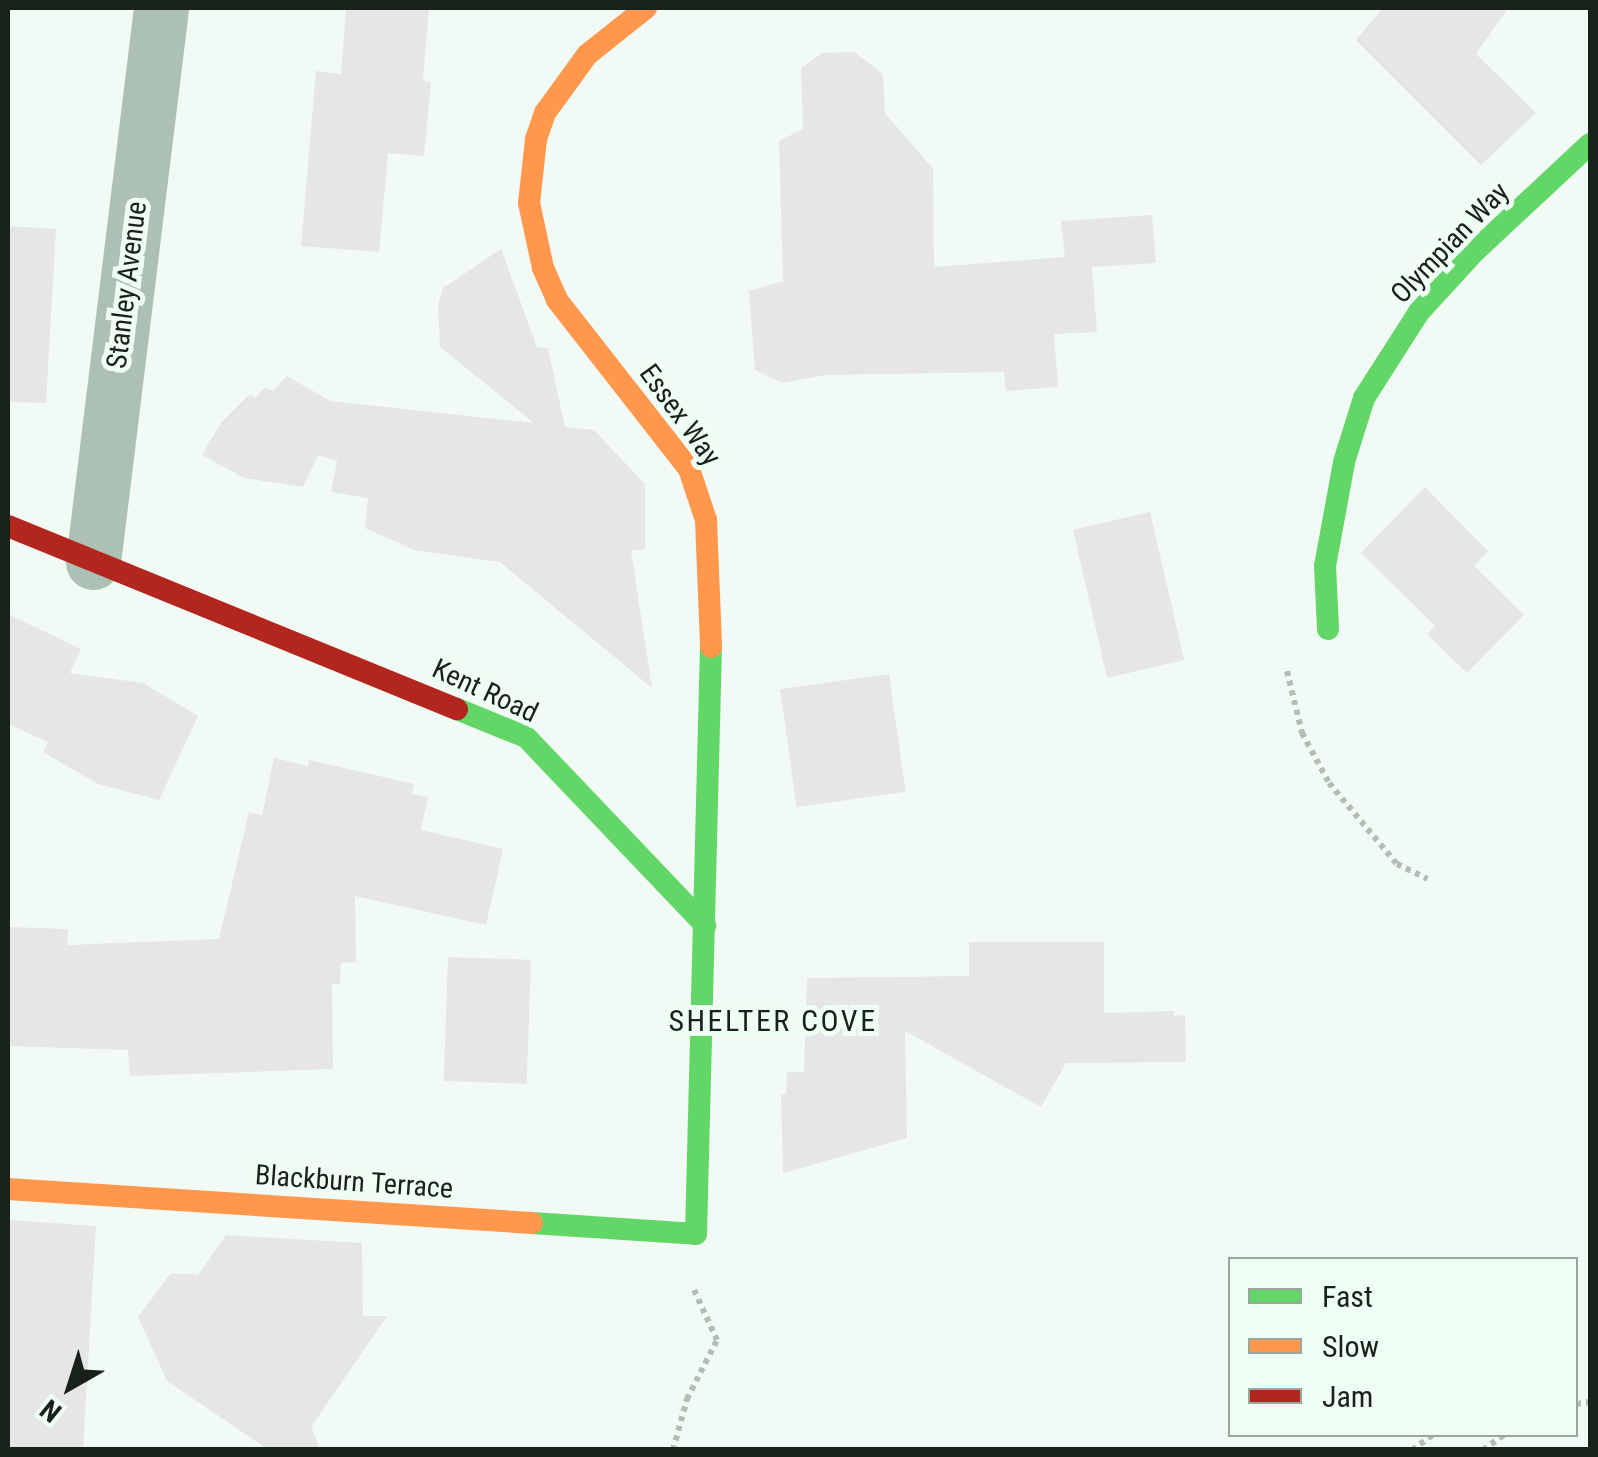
<!DOCTYPE html>
<html>
<head>
<meta charset="utf-8">
<style>
	body { margin:0 }
	#map { position:relative; width:1598px; height:1457px; overflow:hidden; background:#f2faf5; font-family:"Roboto Condensed",sans-serif }
	div>[style] { position:absolute }
	[style*='--x'] { left:calc(var(--x)*1px); top:calc(var(--y)*1px); width:calc(var(--w)*1px); rotate:calc(var(--a)*1deg) }
	.building>* { inset:0; background:#e6e5e8; transform-origin:0 0 }
	.path>* { height:6px; margin-top:-3px; transform-origin:0; background:repeating-linear-gradient(90deg,#b1beb5 0 5px,transparent 0 10px) }
	.street>* { height:55px; margin:-27.5px; padding:0 27.5px; transform-origin:27.5px; border-radius:27.5px; background:#adc0b4 }
	.fast>* { height:22px; margin:-11px; padding:0 11px; transform-origin:11px; border-radius:11px; background:#63d668 }
	.slow>* { height:22px; margin:-11px; padding:0 11px; transform-origin:11px; border-radius:11px; background:#ff974d }
	.jam>* { height:22px; margin:-11px; padding:0 11px; transform-origin:11px; border-radius:11px; background:#b3261e }
	span { translate:-50% -50%; white-space:nowrap; text-align:center; line-height:1.15; -webkit-text-stroke:10px #effef4; paint-order:stroke }
	.street-label { font-size:28px; color:#18221b }
	.neighbourhood-label { font-size:30px; color:#18221b; letter-spacing:2.5px }
	.frame { position:absolute; inset:0; border:10px solid #18221b; pointer-events:none }
	.legend { position:absolute; left:1228px; top:1257px; width:350px; height:180px; box-sizing:border-box; background:#effef4; border:2px solid #99a69d; margin:0; padding:12px 18px; list-style:none; font-size:30px; color:#18221b }
	.legend li { display:flex; align-items:center; gap:20px; height:50px }
	.legend b { width:50px; border:2px solid #99a69d }
	.north { position:absolute; left:20px; top:1337px; width:100px; height:100px; -webkit-text-stroke:8px #effef4; paint-order:stroke; rotate:219deg; font-size:28px; font-weight:700; line-height:40px; text-align:center; color:#18221b }
	.north::after { content:''; display:block; margin:auto; width:35px; height:45px; background:#18221b; clip-path:polygon(50% 0,100% 100%,50% 72%,0 100%) }
</style>
</head>
<body>
<div id="map">
	<div class="building">
		<div style="clip-path:polygon(346px 8px,429px 8px,423px 81px,431px 82px,424px 156px,388px 153px,379px 252px,301px 246px,316px 71px,341px 74px)"></div>
		<div style="clip-path:polygon(1383px 8px,1508px 8px,1476px 54px,1536px 113px,1481px 165px,1356px 40px)"></div>
		<div style="clip-path:polygon(854px 52px,883px 74px,885px 113px,933px 169px,934px 267px,1065px 257px,1061px 221px,1152px 215px,1156px 263px,1092px 267px,1097px 332px,1054px 334px,1058px 387px,1006px 391px,1004px 372px,825px 375px,782px 383px,755px 370px,749px 291px,783px 281px,779px 141px,803px 129px,801px 68px,822px 53px)"></div>
		<div style="clip-path:polygon(8px 226px,56px 229px,46px 403px,8px 402px)"></div>
		<div style="clip-path:polygon(501px 249px,537px 347px,548px 348px,565px 427px,594px 430px,645px 484px,645px 549px,631px 551px,652px 688px,500px 562px,414px 550px,365px 528px,368px 498px,331px 492px,337px 461px,318px 455px,303px 487px,244px 478px,202px 455px,221px 423px,250px 394px,255px 398px,265px 387px,273px 391px,287px 376px,330px 401px,534px 423px,440px 347px,438px 305px,443px 288px)"></div>
		<div style="clip-path:polygon(1425px 487px,1488px 551px,1474px 566px,1524px 615px,1467px 673px,1427px 634px,1435px 626px,1361px 553px)"></div>
		<div style="left:1150px;top:512px;width:152px;height:79px;rotate:77deg"></div>
		<div style="clip-path:polygon(8px 614px,81px 649px,70px 673px,143px 683px,198px 716px,159px 800px,98px 784px,43px 752px,48px 742px,8px 724px)"></div>
		<div style="left:889px;top:674px;width:119px;height:110px;rotate:82deg"></div>
		<div style="clip-path:polygon(274px 758px,308px 766px,309px 760px,414px 784px,412px 794px,428px 797px,421px 830px,503px 849px,486px 925px,355px 896px,356px 962px,341px 963px,340px 984px,332px 984px,333px 1069px,130px 1076px,128px 1050px,8px 1046px,8px 927px,68px 929px,67px 945px,219px 939px,249px 812px,262px 816px)"></div>
		<div style="clip-path:polygon(969px 942px,1104px 942px,1104px 1013px,1174px 1011px,1174px 1016px,1185px 1015px,1186px 1062px,1066px 1063px,1041px 1107px,905px 1031px,907px 1138px,783px 1173px,781px 1094px,786px 1094px,787px 1072px,804px 1072px,807px 978px,969px 976px)"></div>
		<div style="left:448px;top:957px;width:83px;height:124px;rotate:2deg"></div>
		<div style="clip-path:polygon(8px 1220px,96px 1226px,83px 1450px,8px 1450px)"></div>
		<div style="clip-path:polygon(226px 1235px,362px 1243px,363px 1316px,387px 1316px,311px 1427px,321px 1450px,269px 1450px,167px 1381px,138px 1317px,171px 1273px,198px 1275px)"></div>
	</div>
	<div class="path">
		<div style="--x:1287;--y:671;--w:64;--a:76.4"></div>
		<div style="--x:1302;--y:733;--w:57;--a:61.6"></div>
		<div style="--x:1329;--y:783;--w:106;--a:50"></div>
		<div style="--x:1397;--y:864;--w:34;--a:26"></div>
		<div style="--x:1576;--y:1404;--w:14;--a:-8"></div>
		<div style="--x:673;--y:1450;--w:53;--a:-74.6"></div>
		<div style="--x:687;--y:1399;--w:66;--a:-63"></div>
		<div style="--x:717;--y:1340;--w:55;--a:-114.7"></div>
		<div style="--x:1412;--y:1450;--w:27;--a:-36"></div>
		<div style="--x:1483;--y:1450;--w:27;--a:-36"></div>
	</div>
	<div class="street">
		<div style="--x:93;--y:562;--w:558;--a:-83"></div>
	</div>
	<div class="fast">
		<div style="--x:1328;--y:629;--w:63;--a:-92.7"></div>
		<div style="--x:1325;--y:566;--w:106;--a:-79.6"></div>
		<div style="--x:1344;--y:462;--w:67;--a:-72.6"></div>
		<div style="--x:1364;--y:398;--w:102;--a:-57.4"></div>
		<div style="--x:1419;--y:312;--w:80;--a:-47.5"></div>
		<div style="--x:1473;--y:253;--w:160;--a:-43"></div>
		<div style="--x:457;--y:709;--w:74;--a:22.1"></div>
		<div style="--x:526;--y:737;--w:260;--a:46.4"></div>
		<div style="--x:532;--y:1223;--w:164;--a:3.8"></div>
		<div style="--x:696;--y:1234;--w:587;--a:-88.54"></div>
	</div>
	<div class="slow">
		<div style="--x:646;--y:8;--w:75;--a:141.5"></div>
		<div style="--x:587;--y:55;--w:72;--a:125.9"></div>
		<div style="--x:545;--y:113;--w:28;--a:109"></div>
		<div style="--x:536;--y:139;--w:64;--a:96.2"></div>
		<div style="--x:529;--y:203;--w:66;--a:77.8"></div>
		<div style="--x:543;--y:268;--w:35;--a:66"></div>
		<div style="--x:557;--y:300;--w:214;--a:52"></div>
		<div style="--x:689;--y:469;--w:54;--a:71.6"></div>
		<div style="--x:706;--y:520;--w:127;--a:87.7"></div>
		<div style="--x:8;--y:1189;--w:525;--a:3.71"></div>
	</div>
	<div class="jam">
		<div style="--x:8;--y:526;--w:485;--a:22.2"></div>
	</div>
	<div class="street-label">
		<span style="left:1450px;top:243px;rotate:-46deg">Olympian Way</span>
		<span style="left:127px;top:285px;rotate:-83deg">Stanley Avenue</span>
		<span style="left:680px;top:415px;rotate:54deg">Essex Way</span>
		<span style="left:485px;top:691px;rotate:25deg">Kent Road</span>
		<span style="left:354px;top:1182px;rotate:4deg">Blackburn Terrace</span>
	</div>
	<div class="neighbourhood-label">
		<span style="left:773px;top:1021px">SHELTER COVE</span>
	</div>
	<div class="frame"></div>
	<ul class="legend">
	<li><b style="height:12px;background:#63d668"></b>Fast</li>
	<li><b style="height:12px;background:#ff974d"></b>Slow</li>
	<li><b style="height:12px;background:#b3261e"></b>Jam</li>
	</ul>
	<div class="north">N</div>
</div>
</body>
</html>
